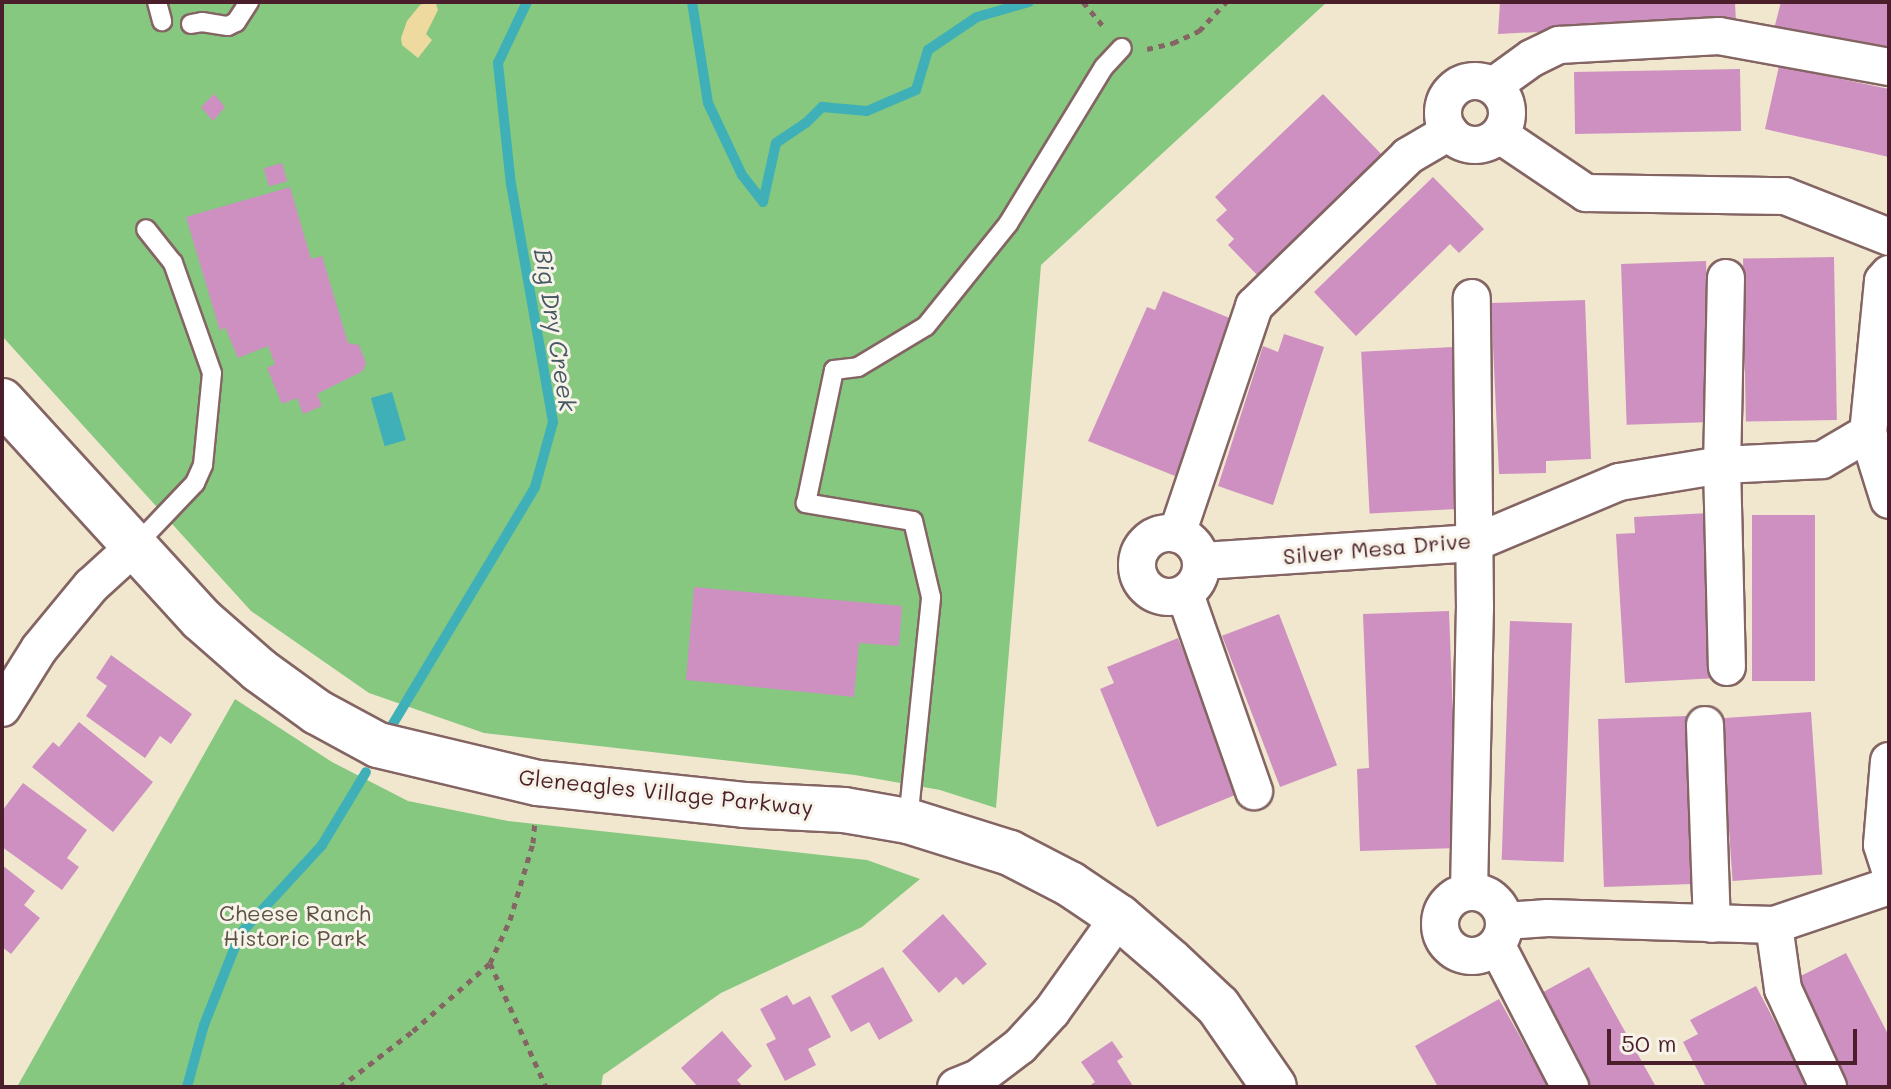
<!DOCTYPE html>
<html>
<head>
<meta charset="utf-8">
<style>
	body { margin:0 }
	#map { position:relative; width:1891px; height:1089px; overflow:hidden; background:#f1e7ce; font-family:Mali,sans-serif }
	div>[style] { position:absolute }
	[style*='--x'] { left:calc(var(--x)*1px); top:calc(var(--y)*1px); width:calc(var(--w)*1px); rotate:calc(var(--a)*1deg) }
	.green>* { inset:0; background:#86c880 }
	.sand>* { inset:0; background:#eeda9e }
	.water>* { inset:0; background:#3fb0b7; transform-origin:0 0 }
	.stream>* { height:10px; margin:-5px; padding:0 5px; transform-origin:5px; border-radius:5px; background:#3fb0b7 }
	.building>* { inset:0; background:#cd90c1; transform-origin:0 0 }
	.path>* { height:5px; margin-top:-2.5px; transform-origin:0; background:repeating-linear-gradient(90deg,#846564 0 6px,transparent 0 12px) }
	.roads { filter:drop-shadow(2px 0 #846564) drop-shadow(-2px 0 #846564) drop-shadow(0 2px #846564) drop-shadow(0 -2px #846564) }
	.lane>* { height:18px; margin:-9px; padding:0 9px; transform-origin:9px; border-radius:9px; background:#fff }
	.street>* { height:36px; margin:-18px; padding:0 18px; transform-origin:18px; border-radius:18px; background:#fff }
	.street>.ring { margin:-18px; padding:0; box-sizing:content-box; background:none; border:36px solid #fff; border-radius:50% }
	.secondary>* { height:44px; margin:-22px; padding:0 22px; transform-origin:22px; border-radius:22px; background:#fff }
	span { translate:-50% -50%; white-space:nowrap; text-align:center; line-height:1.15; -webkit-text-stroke:6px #f7f3e8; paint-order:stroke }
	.street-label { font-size:22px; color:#4a1f2b }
	.park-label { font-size:22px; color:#5c5244 }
	.water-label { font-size:24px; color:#465963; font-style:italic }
	.frame { position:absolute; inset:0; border:4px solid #4a1f2b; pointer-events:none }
	.scale { position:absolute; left:1607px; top:1029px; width:250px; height:36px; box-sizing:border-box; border:4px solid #4a1f2b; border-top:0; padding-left:10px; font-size:24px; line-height:28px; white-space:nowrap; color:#4a1f2b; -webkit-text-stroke:6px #f7f3e8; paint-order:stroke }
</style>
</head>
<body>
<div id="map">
	<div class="green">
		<div style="clip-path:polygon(2px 2px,1327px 2px,1041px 265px,996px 808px,940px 790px,855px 775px,484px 733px,369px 693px,251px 611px,2px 336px)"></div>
		<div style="clip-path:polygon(235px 699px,332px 762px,408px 801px,508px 821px,867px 860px,920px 879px,862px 927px,721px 993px,603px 1075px,601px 1087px,17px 1087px)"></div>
	</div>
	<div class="sand">
		<div style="clip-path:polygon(426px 3px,436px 4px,438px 10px,426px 34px,432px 40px,418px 58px,402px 45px,401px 38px,407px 21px,420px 5px)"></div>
	</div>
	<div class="water">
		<div style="left:392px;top:392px;width:50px;height:22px;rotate:74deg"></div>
	</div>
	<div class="stream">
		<div style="--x:692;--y:2;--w:102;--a:81"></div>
		<div style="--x:708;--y:103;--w:80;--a:64.7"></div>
		<div style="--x:742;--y:175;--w:34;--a:52"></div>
		<div style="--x:763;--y:202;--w:60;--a:-77.6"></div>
		<div style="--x:776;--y:143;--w:36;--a:-34"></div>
		<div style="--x:806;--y:123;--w:23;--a:-45"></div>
		<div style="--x:822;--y:107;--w:45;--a:5.1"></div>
		<div style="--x:867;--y:111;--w:53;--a:-23.2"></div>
		<div style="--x:916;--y:90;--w:42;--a:-73.3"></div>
		<div style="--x:928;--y:50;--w:59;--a:-34"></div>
		<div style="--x:977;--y:17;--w:54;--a:-16.1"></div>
		<div style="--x:391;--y:727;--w:280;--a:-59"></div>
		<div style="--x:535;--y:487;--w:67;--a:-74.5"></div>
		<div style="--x:553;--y:422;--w:241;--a:-100"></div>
		<div style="--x:511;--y:185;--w:123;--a:-96.1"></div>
		<div style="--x:498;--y:63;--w:68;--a:-64.6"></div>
		<div style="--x:187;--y:1087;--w:64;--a:-74.7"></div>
		<div style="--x:204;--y:1025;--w:98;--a:-68.4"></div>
		<div style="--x:240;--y:934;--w:121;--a:-47.3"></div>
		<div style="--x:322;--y:845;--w:85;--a:-58.9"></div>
	</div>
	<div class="building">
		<div style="clip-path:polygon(1500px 2px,1735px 2px,1736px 22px,1498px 34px)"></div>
		<div style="clip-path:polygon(1781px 2px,1889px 2px,1889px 49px,1774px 29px)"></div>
		<div style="clip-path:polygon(1779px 66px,1889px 89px,1889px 157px,1765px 129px)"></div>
		<div style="left:1740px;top:69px;width:62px;height:166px;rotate:89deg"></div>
		<div style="clip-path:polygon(214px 94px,225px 107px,213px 121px,201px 107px)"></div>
		<div style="clip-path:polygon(1323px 94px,1388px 161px,1262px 280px,1228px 245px,1234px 239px,1216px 220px,1227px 210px,1215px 197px)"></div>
		<div style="left:282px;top:163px;width:19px;height:19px;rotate:74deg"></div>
		<div style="clip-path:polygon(1433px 177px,1484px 229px,1459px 253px,1450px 244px,1356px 336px,1314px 292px)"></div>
		<div style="clip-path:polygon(290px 187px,311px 259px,322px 256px,348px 343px,359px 345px,366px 363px,363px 371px,317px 394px,322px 406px,303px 414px,297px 398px,282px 404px,267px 368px,275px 364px,268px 346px,238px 358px,225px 327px,220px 331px,186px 217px)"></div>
		<div style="left:1834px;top:257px;width:163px;height:91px;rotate:89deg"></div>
		<div style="left:1706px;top:261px;width:161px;height:85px;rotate:88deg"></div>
		<div style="clip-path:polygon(1163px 291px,1237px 321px,1175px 476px,1088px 441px,1147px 307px,1155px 310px)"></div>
		<div style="clip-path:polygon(1585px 300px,1591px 459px,1546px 461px,1546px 473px,1499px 474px,1491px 303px)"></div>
		<div style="clip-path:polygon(1284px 334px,1324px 347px,1273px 505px,1218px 486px,1263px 346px,1278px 352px)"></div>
		<div style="left:1453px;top:347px;width:162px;height:92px;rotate:87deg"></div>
		<div style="clip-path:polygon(1709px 513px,1718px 678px,1625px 683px,1616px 534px,1635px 533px,1634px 517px)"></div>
		<div style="left:1752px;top:515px;width:63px;height:166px"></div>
		<div style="clip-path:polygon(694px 587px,902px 606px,899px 646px,859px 643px,854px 697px,686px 680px)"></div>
		<div style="clip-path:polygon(1449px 611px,1458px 848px,1360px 851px,1357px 769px,1369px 768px,1363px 614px)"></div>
		<div style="left:1279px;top:614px;width:162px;height:61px;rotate:69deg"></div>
		<div style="left:1510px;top:621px;width:62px;height:239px;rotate:2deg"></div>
		<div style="clip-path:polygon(1178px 638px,1240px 793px,1157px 827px,1100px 689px,1114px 683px,1107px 667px)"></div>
		<div style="clip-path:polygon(111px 655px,192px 714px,171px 744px,160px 736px,145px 758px,86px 716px,107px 686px,96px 678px)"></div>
		<div style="left:1811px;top:712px;width:163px;height:90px;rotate:86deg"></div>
		<div style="left:1687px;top:716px;width:168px;height:89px;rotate:88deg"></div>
		<div style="clip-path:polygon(79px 722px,153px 782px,113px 832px,32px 767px,53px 742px,59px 747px)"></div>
		<div style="clip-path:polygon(23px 783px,87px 830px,67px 858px,79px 867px,62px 890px,2px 847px,2px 811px)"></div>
		<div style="clip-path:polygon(2px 865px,35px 891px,24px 905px,40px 918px,11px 954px,2px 947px)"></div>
		<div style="clip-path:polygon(943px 914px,987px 964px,963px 985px,956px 977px,939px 993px,902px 951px)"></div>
		<div style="clip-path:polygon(1846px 953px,1889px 1036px,1889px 1087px,1845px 1087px,1791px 981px)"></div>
		<div style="clip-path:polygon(883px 967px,913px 1021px,879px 1040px,869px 1022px,851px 1032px,831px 996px)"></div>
		<div style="clip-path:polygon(1589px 967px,1656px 1087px,1586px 1087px,1536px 996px)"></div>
		<div style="clip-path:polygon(1756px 986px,1809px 1087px,1706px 1087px,1683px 1042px,1698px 1034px,1690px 1020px)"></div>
		<div style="clip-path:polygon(787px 995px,793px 1005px,810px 996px,831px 1037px,808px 1049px,816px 1065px,785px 1081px,766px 1044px,776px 1039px,760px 1009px)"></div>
		<div style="clip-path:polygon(1499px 999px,1548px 1087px,1438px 1087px,1415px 1046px)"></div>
		<div style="clip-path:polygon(722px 1031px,752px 1066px,737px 1080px,743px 1087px,698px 1087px,681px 1068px)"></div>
		<div style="clip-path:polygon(1112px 1041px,1123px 1057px,1117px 1061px,1133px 1086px,1088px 1087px,1095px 1082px,1081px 1062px)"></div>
	</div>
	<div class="path">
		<div style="--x:1083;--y:2;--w:35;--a:50"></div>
		<div style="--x:1147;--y:49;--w:27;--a:-13"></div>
		<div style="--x:1173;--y:43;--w:29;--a:-25"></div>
		<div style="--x:1199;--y:31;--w:40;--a:-47"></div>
		<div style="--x:490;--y:963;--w:136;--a:65.7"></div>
		<div style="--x:340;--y:1087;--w:92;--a:-37.5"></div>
		<div style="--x:413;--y:1031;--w:103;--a:-41.4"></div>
		<div style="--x:490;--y:963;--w:47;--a:-65.1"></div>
		<div style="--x:510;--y:920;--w:80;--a:-73.4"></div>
		<div style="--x:533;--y:843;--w:23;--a:-85"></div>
	</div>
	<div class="roads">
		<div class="lane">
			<div style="--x:157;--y:2;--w:20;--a:75"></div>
			<div style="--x:191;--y:24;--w:11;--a:-10"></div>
			<div style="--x:202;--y:22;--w:26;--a:9"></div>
			<div style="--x:228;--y:26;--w:9;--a:-27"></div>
			<div style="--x:236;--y:22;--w:24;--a:-57"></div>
			<div style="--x:135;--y:546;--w:87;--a:-46.4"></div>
			<div style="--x:195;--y:483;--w:20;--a:-66"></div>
			<div style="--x:203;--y:465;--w:92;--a:-84.4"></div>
			<div style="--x:212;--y:373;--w:117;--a:-109.5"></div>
			<div style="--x:173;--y:263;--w:43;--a:-128.5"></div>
			<div style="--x:908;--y:821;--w:225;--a:-84.1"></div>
			<div style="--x:931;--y:597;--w:78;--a:-103.3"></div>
			<div style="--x:913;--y:521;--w:109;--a:-170.5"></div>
			<div style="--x:806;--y:503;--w:136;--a:-78.1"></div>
			<div style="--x:834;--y:370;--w:24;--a:-7"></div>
			<div style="--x:858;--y:367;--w:79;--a:-31.1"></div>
			<div style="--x:926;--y:326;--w:131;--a:-51.2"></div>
			<div style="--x:1008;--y:224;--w:184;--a:-58.6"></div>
			<div style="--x:1104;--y:67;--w:26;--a:-47"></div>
		</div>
		<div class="street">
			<div class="ring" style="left:1443px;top:81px;width:28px;height:28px"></div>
			<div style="--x:1493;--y:86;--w:48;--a:-35.7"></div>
			<div style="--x:1532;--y:58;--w:30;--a:-26"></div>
			<div style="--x:1559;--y:45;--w:160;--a:-3.2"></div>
			<div style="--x:1719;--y:36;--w:173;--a:10.3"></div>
			<div style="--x:1500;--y:135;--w:104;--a:34"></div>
			<div style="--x:1586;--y:193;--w:199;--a:0.9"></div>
			<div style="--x:1785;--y:196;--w:112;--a:21.5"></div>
			<div style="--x:1889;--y:274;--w:9;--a:131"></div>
			<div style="--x:1883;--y:281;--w:153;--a:95.6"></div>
			<div style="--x:1868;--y:433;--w:70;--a:72.6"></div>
			<div style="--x:1726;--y:278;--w:187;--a:91.2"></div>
			<div style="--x:1722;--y:465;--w:202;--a:88.6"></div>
			<div class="ring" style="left:1137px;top:533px;width:28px;height:28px"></div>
			<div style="--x:1177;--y:534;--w:241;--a:-71.3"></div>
			<div style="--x:1254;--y:306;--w:215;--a:-44.2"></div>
			<div style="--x:1408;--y:156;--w:48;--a:-30.3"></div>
			<div style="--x:1202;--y:561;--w:273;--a:-3.8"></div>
			<div style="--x:1474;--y:543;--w:157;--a:-22.8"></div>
			<div style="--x:1619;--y:482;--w:104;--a:-9.4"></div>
			<div style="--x:1722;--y:465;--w:100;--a:-2.9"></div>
			<div style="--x:1822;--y:460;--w:53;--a:-30.4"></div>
			<div style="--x:1185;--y:594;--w:209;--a:70.7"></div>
			<div style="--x:2;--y:708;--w:70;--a:-57.9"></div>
			<div style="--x:39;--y:649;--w:82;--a:-50.5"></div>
			<div style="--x:91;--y:586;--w:59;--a:-42.3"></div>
			<div style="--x:1705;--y:725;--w:199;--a:88"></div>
			<div style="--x:1889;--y:761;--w:84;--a:94.8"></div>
			<div style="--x:1882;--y:845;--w:23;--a:72"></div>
			<div class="ring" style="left:1440px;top:892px;width:28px;height:28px"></div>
			<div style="--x:1469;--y:892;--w:284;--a:-88.8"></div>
			<div style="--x:1475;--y:608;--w:310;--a:-90.6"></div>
			<div style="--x:1505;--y:921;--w:43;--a:-4"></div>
			<div style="--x:1548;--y:918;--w:226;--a:1.8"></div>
			<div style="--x:1774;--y:925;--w:121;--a:-18.7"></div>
			<div style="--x:1774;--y:925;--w:65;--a:82"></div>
			<div style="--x:1783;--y:989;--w:108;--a:65.3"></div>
			<div style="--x:1497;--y:946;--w:159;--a:62.6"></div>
			<div style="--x:956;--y:1087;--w:24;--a:-22"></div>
			<div style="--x:978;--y:1078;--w:53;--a:-37.3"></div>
			<div style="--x:1020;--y:1046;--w:47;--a:-47.6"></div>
			<div style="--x:1052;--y:1011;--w:115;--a:-54.5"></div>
		</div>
		<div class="secondary">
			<div style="--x:2;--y:401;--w:295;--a:47.6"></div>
			<div style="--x:201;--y:619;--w:77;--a:41.3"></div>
			<div style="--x:259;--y:670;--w:72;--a:35.9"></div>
			<div style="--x:317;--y:712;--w:69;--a:28.4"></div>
			<div style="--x:378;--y:745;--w:164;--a:13.4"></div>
			<div style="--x:538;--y:783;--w:207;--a:6.1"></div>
			<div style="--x:744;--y:805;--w:100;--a:2.9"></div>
			<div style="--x:844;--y:810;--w:65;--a:9.8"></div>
			<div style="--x:908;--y:821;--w:107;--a:17.4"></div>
			<div style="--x:1010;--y:853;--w:68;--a:27.3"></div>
			<div style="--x:1070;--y:884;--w:59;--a:34"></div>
			<div style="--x:1119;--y:917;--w:67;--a:40.8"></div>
			<div style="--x:1170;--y:961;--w:66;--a:43.2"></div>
			<div style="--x:1218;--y:1006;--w:98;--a:55.3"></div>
		</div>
	</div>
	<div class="street-label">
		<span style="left:1377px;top:548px;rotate:-5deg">Silver Mesa Drive</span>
		<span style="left:666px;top:792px;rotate:6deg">Gleneagles Village Parkway</span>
	</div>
	<div class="park-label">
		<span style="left:295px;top:925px">Cheese Ranch<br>Historic Park</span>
	</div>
	<div class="water-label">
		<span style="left:556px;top:330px;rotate:81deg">Big Dry Creek</span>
	</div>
	<div class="frame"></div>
	<div class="scale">50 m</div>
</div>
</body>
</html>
